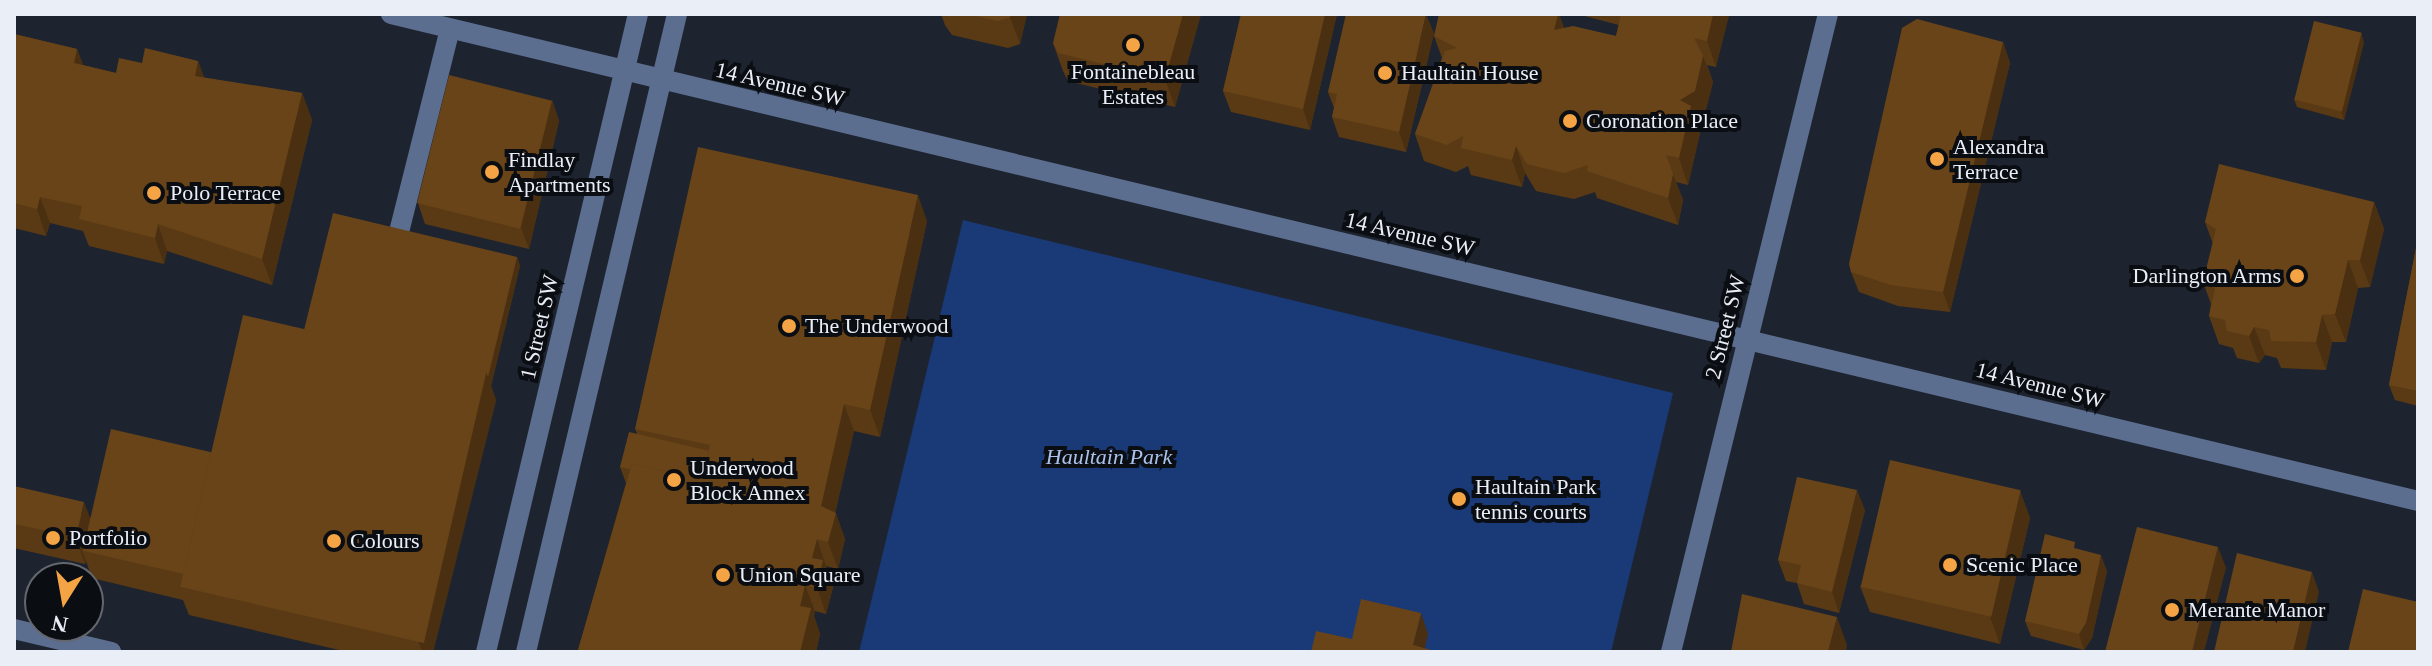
<!DOCTYPE html>
<html>
<head>
<meta charset="utf-8">
<style>
	body { margin:0 }
	#map { position:relative; width:2432px; height:666px; overflow:hidden; background:#1e242f; font-family:Georgia,serif }
	div>[style] { position:absolute }
	[style*='--x'] { left:calc(var(--x)*1px); top:calc(var(--y)*1px); width:calc(var(--w)*1px); rotate:calc(var(--a)*1deg) }
	.green>* { inset:0; background:#1a3977 }
	.minor>* { height:20px; margin:-10px; padding:0 10px; transform-origin:10px; border-radius:10px; background:#5c6e90 }
	.wall>* { inset:0; background:#5a3a15 }
	.shaded-wall>* { inset:0; background:#4a3011 }
	.building>* { inset:0; background:#694418; transform-origin:0 0 }
	.dots>* { width:22px; height:22px; translate:-50% -50%; box-sizing:border-box; border:4px solid #0a0d12; border-radius:50% }
	span { translate:-50% -50%; white-space:nowrap; text-align:center; line-height:1.15; -webkit-text-stroke:8px #0a0d12; paint-order:stroke }
	.poi-label { font-size:22px; color:#eaeef6 }
	.left { translate:0 -50%; text-align:left }
	.right { translate:-100% -50%; text-align:right }
	.street-label { font-size:22px; color:#eaeef6 }
	.park-label { font-size:22px; color:#abc2eb; font-style:italic }
	.frame { position:absolute; inset:0; border:16px solid #eaeef6; pointer-events:none }
	.north { position:absolute; left:24px; top:562px; width:80px; height:80px; box-sizing:border-box; background:#0a0d12; border:2px solid #64676d; border-radius:50%; rotate:191deg; font-size:22px; font-weight:700; line-height:32px; text-align:center; color:#eaeef6 }
	.north::after { content:''; display:block; margin:auto; width:28px; height:36px; background:#f4a444; clip-path:polygon(50% 0,100% 100%,50% 72%,0 100%) }
</style>
</head>
<body>
<div id="map">
	<div class="green">
		<div style="clip-path:polygon(963px 220px,1673px 393px,1611px 652px,859px 652px)"></div>
	</div>
	<div class="minor">
		<div style="--x:391;--y:14;--w:2085;--a:13.51"></div>
		<div style="--x:400;--y:228;--w:205;--a:-75.9"></div>
		<div style="--x:14;--y:629;--w:100;--a:13.3"></div>
		<div style="--x:486;--y:652;--w:656;--a:-76.6"></div>
		<div style="--x:526;--y:652;--w:656;--a:-76.68"></div>
		<div style="--x:1671;--y:652;--w:657;--a:-76.18"></div>
	</div>
	<div class="wall">
		<div style="clip-path:polygon(941px 14px,1027px 14px,1020px 44px,1008px 48px,952px 35px,945px 25px)"></div>
		<div style="clip-path:polygon(1201px 14px,1175px 107px,1068px 81px,1063px 71px,1053px 43px)"></div>
		<div style="clip-path:polygon(1241px 14px,1337px 14px,1310px 130px,1231px 112px,1223px 91px)"></div>
		<div style="clip-path:polygon(1500px 14px,1559px 14px,1564px 28px,1616px 36px,1619px 25px,1577px 14px,1728px 14px,1716px 67px,1707px 65px,1713px 82px,1704px 117px,1696px 122px,1700px 133px,1688px 185px,1676px 182px,1683px 200px,1678px 225px,1597px 198px,1595px 192px,1574px 199px,1536px 191px,1525px 173px,1522px 187px,1471px 175px,1468px 166px,1456px 172px,1424px 161px,1415px 134px,1442px 58px,1434px 36px,1500px 15px)"></div>
		<div style="clip-path:polygon(1434px 33px,1406px 152px,1339px 137px,1332px 117px,1334px 108px,1328px 92px)"></div>
		<div style="clip-path:polygon(14px 34px,77px 49px,83px 65px,116px 73px,142px 63px,198px 61px,204px 78px,302px 93px,312px 120px,272px 285px,167px 251px,164px 264px,89px 246px,83px 231px,50px 223px,46px 236px,14px 228px)"></div>
		<div style="clip-path:polygon(2003px 42px,2010px 63px,1950px 312px,1898px 306px,1859px 292px,1851px 272px)"></div>
		<div style="clip-path:polygon(2364px 42px,2344px 120px,2297px 107px,2294px 99px)"></div>
		<div style="clip-path:polygon(552px 100px,559px 121px,529px 249px,425px 224px,418px 203px)"></div>
		<div style="clip-path:polygon(2374px 202px,2384px 229px,2370px 287px,2358px 288px,2346px 342px,2332px 342px,2326px 370px,2281px 368px,2277px 358px,2265px 355px,2259px 363px,2237px 358px,2233px 348px,2219px 344px,2209px 316px,2211px 304px,2203px 282px,2213px 244px,2205px 222px)"></div>
		<div style="clip-path:polygon(927px 221px,880px 437px,854px 431px,835px 513px,845px 539px,838px 569px,826px 566px,826px 568px,833px 587px,826px 614px,815px 611px,814px 616px,820px 634px,816px 652px,578px 652px,578px 650px,626px 483px,620px 467px,637px 433px,635px 429px)"></div>
		<div style="clip-path:polygon(2418px 238px,2418px 406px,2395px 400px,2389px 385px)"></div>
		<div style="clip-path:polygon(517px 257px,520px 266px,491px 386px,496px 400px,433px 652px,348px 652px,189px 615px,183px 600px,92px 578px,86px 561px,85px 564px,14px 548px,14px 486px,90px 518px,211px 453px,304px 330px)"></div>
		<div style="clip-path:polygon(2020px 491px,2030px 518px,2000px 644px,1870px 612px,1860px 586px)"></div>
		<div style="clip-path:polygon(1865px 510px,1839px 613px,1804px 604px,1797px 583px,1786px 581px,1778px 560px)"></div>
		<div style="clip-path:polygon(2078px 549px,2107px 571px,2092px 638px,2084px 650px,2031px 636px,2025px 621px)"></div>
	</div>
	<div class="shaded-wall">
		<div style="clip-path:polygon(1011px 14px,1027px 14px,1020px 44px,1010px 17px)"></div>
		<div style="clip-path:polygon(1183px 14px,1201px 14px,1175px 107px,1165px 79px)"></div>
		<div style="clip-path:polygon(1325px 14px,1337px 14px,1310px 130px,1303px 109px)"></div>
		<div style="clip-path:polygon(1426px 14px,1434px 33px,1406px 152px,1399px 132px)"></div>
		<div style="clip-path:polygon(1558px 14px,1559px 14px,1568px 39px,1554px 30px)"></div>
		<div style="clip-path:polygon(1713px 14px,1728px 14px,1729px 16px,1716px 67px,1707px 41px)"></div>
		<div style="clip-path:polygon(2361px 33px,2364px 42px,2344px 120px,2341px 111px)"></div>
		<div style="clip-path:polygon(2003px 42px,2010px 63px,1950px 312px,1943px 292px)"></div>
		<div style="clip-path:polygon(77px 49px,87px 75px,74px 63px)"></div>
		<div style="clip-path:polygon(1703px 56px,1713px 82px,1704px 117px,1696px 122px,1700px 133px,1688px 185px,1679px 158px,1680px 100px)"></div>
		<div style="clip-path:polygon(198px 61px,208px 88px,195px 76px)"></div>
		<div style="clip-path:polygon(302px 93px,312px 120px,272px 285px,262px 259px)"></div>
		<div style="clip-path:polygon(552px 100px,559px 121px,529px 249px,521px 228px)"></div>
		<div style="clip-path:polygon(1516px 146px,1525px 173px,1522px 187px,1512px 160px)"></div>
		<div style="clip-path:polygon(1673px 174px,1683px 200px,1678px 225px,1668px 198px)"></div>
		<div style="clip-path:polygon(918px 195px,927px 221px,880px 437px,870px 410px)"></div>
		<div style="clip-path:polygon(40px 197px,50px 223px,46px 236px,37px 209px)"></div>
		<div style="clip-path:polygon(2374px 202px,2384px 229px,2370px 287px,2360px 260px)"></div>
		<div style="clip-path:polygon(158px 224px,167px 251px,164px 264px,155px 238px)"></div>
		<div style="clip-path:polygon(517px 257px,520px 266px,491px 386px,496px 400px,433px 652px,422px 652px,419px 643px,486px 372px)"></div>
		<div style="clip-path:polygon(2348px 260px,2358px 288px,2346px 342px,2335px 314px)"></div>
		<div style="clip-path:polygon(2322px 315px,2332px 342px,2326px 370px,2316px 342px)"></div>
		<div style="clip-path:polygon(2254px 327px,2265px 355px,2259px 363px,2249px 336px)"></div>
		<div style="clip-path:polygon(844px 404px,854px 431px,834px 519px,836px 513px,845px 539px,838px 569px,828px 542px,821px 506px)"></div>
		<div style="clip-path:polygon(1857px 490px,1865px 510px,1839px 613px,1832px 592px)"></div>
		<div style="clip-path:polygon(2020px 491px,2030px 518px,2000px 644px,1990px 617px)"></div>
		<div style="clip-path:polygon(84px 502px,94px 528px,82px 551px,86px 561px,85px 564px,76px 537px)"></div>
		<div style="clip-path:polygon(817px 539px,833px 587px,826px 614px,817px 588px,812px 558px)"></div>
		<div style="clip-path:polygon(2218px 547px,2226px 568px,2204px 652px,2192px 652px)"></div>
		<div style="clip-path:polygon(2101px 555px,2107px 571px,2092px 638px,2084px 650px,2079px 634px)"></div>
		<div style="clip-path:polygon(2312px 572px,2319px 592px,2305px 652px,2293px 652px)"></div>
		<div style="clip-path:polygon(805px 585px,815px 611px,814px 616px,820px 634px,816px 652px,800px 652px,800px 606px)"></div>
		<div style="clip-path:polygon(1421px 613px,1428px 634px,1424px 652px,1413px 645px)"></div>
		<div style="clip-path:polygon(1837px 617px,1847px 645px,1846px 652px,1828px 652px)"></div>
	</div>
	<div class="building">
		<div style="clip-path:polygon(967px 14px,1011px 14px,1010px 17px,998px 21px)"></div>
		<div style="clip-path:polygon(1060px 14px,1183px 14px,1165px 79px,1058px 53px,1053px 43px)"></div>
		<div style="clip-path:polygon(1241px 14px,1325px 14px,1303px 109px,1223px 91px)"></div>
		<div style="clip-path:polygon(1346px 14px,1426px 14px,1399px 132px,1332px 117px,1337px 94px,1328px 92px)"></div>
		<div style="clip-path:polygon(1439px 14px,1499px 14px,1500px 15px,1500px 14px,1558px 14px,1554px 30px,1573px 26px,1616px 36px,1621px 14px,1713px 14px,1707px 41px,1694px 38px,1703px 56px,1695px 91px,1680px 100px,1691px 106px,1679px 158px,1666px 155px,1673px 174px,1668px 198px,1587px 171px,1588px 165px,1564px 173px,1527px 164px,1516px 146px,1512px 160px,1461px 148px,1463px 136px,1447px 145px,1415px 134px,1445px 51px,1457px 48px,1434px 36px)"></div>
		<div style="clip-path:polygon(1917px 19px,2003px 42px,1943px 292px,1891px 285px,1851px 272px,1849px 264px,1902px 28px)"></div>
		<div style="left:2314px;top:21px;width:49px;height:81px;rotate:14deg"></div>
		<div style="clip-path:polygon(14px 34px,77px 49px,74px 63px,116px 73px,119px 58px,142px 63px,145px 48px,198px 61px,195px 76px,302px 93px,262px 259px,158px 224px,155px 238px,79px 219px,82px 206px,40px 197px,37px 209px,14px 203px)"></div>
		<div style="left:449px;top:75px;width:106px;height:132px;rotate:14deg"></div>
		<div style="clip-path:polygon(698px 147px,918px 195px,870px 410px,844px 404px,821px 506px,836px 513px,828px 542px,817px 539px,812px 558px,823px 560px,817px 588px,805px 585px,800px 606px,811px 608px,800px 652px,586px 652px,578px 650px,632px 464px,703px 479px,710px 445px,635px 429px)"></div>
		<div style="clip-path:polygon(2219px 164px,2374px 202px,2360px 260px,2348px 260px,2335px 314px,2322px 315px,2316px 342px,2271px 341px,2269px 330px,2254px 327px,2249px 336px,2227px 331px,2225px 320px,2209px 316px,2215px 288px,2203px 282px,2216px 229px,2205px 222px)"></div>
		<div style="clip-path:polygon(333px 213px,517px 257px,488px 377px,486px 372px,304px 330px)"></div>
		<div style="clip-path:polygon(2418px 238px,2418px 391px,2389px 385px)"></div>
		<div style="left:243px;top:315px;width:250px;height:279px;rotate:13deg"></div>
		<div style="left:111px;top:429px;width:103px;height:125px;rotate:13deg"></div>
		<div style="clip-path:polygon(629px 432px,709px 451px,703px 479px,632px 464px,630px 469px,620px 467px)"></div>
		<div style="left:1890px;top:460px;width:134px;height:130px;rotate:13deg"></div>
		<div style="clip-path:polygon(1797px 477px,1857px 490px,1832px 592px,1797px 583px,1801px 565px,1778px 560px)"></div>
		<div style="clip-path:polygon(14px 486px,84px 502px,76px 537px,14px 524px)"></div>
		<div style="clip-path:polygon(2137px 527px,2218px 547px,2192px 652px,2105px 652px)"></div>
		<div style="clip-path:polygon(2045px 534px,2075px 542px,2074px 548px,2101px 555px,2086px 623px,2079px 634px,2025px 621px)"></div>
		<div style="clip-path:polygon(2237px 553px,2312px 572px,2293px 652px,2214px 652px)"></div>
		<div style="clip-path:polygon(2363px 589px,2418px 602px,2418px 652px,2348px 652px)"></div>
		<div style="clip-path:polygon(1742px 594px,1837px 617px,1828px 652px,1731px 652px)"></div>
		<div style="clip-path:polygon(1361px 599px,1421px 613px,1413px 645px,1438px 652px,1311px 652px,1316px 631px,1352px 639px)"></div>
	</div>
	<div class="dots">
		<div style="left:1133px;top:45px;background:#f4a444"></div>
		<div style="left:1385px;top:73px;background:#f4a444"></div>
		<div style="left:1570px;top:121px;background:#f4a444"></div>
		<div style="left:1937px;top:159px;background:#f4a444"></div>
		<div style="left:492px;top:172px;background:#f4a444"></div>
		<div style="left:154px;top:193px;background:#f4a444"></div>
		<div style="left:2297px;top:276px;background:#f4a444"></div>
		<div style="left:789px;top:326px;background:#f4a444"></div>
		<div style="left:674px;top:480px;background:#f4a444"></div>
		<div style="left:1459px;top:499px;background:#f4a444"></div>
		<div style="left:53px;top:538px;background:#f4a444"></div>
		<div style="left:334px;top:541px;background:#f4a444"></div>
		<div style="left:1950px;top:565px;background:#f4a444"></div>
		<div style="left:723px;top:575px;background:#f4a444"></div>
		<div style="left:2172px;top:610px;background:#f4a444"></div>
	</div>
	<div class="poi-label">
		<span style="left:1133px;top:84px">Fontainebleau<br>Estates</span>
		<span class="left" style="left:1401px;top:73px">Haultain House</span>
		<span class="left" style="left:1586px;top:121px">Coronation Place</span>
		<span class="left" style="left:1953px;top:159px">Alexandra<br>Terrace</span>
		<span class="left" style="left:508px;top:172px">Findlay<br>Apartments</span>
		<span class="left" style="left:170px;top:193px">Polo Terrace</span>
		<span class="right" style="left:2281px;top:276px">Darlington Arms</span>
		<span class="left" style="left:805px;top:326px">The Underwood</span>
		<span class="left" style="left:690px;top:480px">Underwood<br>Block Annex</span>
		<span class="left" style="left:1475px;top:499px">Haultain Park<br>tennis courts</span>
		<span class="left" style="left:69px;top:538px">Portfolio</span>
		<span class="left" style="left:350px;top:541px">Colours</span>
		<span class="left" style="left:1966px;top:565px">Scenic Place</span>
		<span class="left" style="left:739px;top:575px">Union Square</span>
		<span class="left" style="left:2188px;top:610px">Merante Manor</span>
	</div>
	<div class="street-label">
		<span style="left:780px;top:84px;rotate:13deg">14 Avenue SW</span>
		<span style="left:1410px;top:234px;rotate:13deg">14 Avenue SW</span>
		<span style="left:539px;top:327px;rotate:-77deg">1 Street SW</span>
		<span style="left:1725px;top:327px;rotate:-76deg">2 Street SW</span>
		<span style="left:2040px;top:385px;rotate:14deg">14 Avenue SW</span>
	</div>
	<div class="park-label">
		<span style="left:1109px;top:457px">Haultain Park</span>
	</div>
	<div class="frame"></div>
	<div class="north">N</div>
</div>
</body>
</html>
